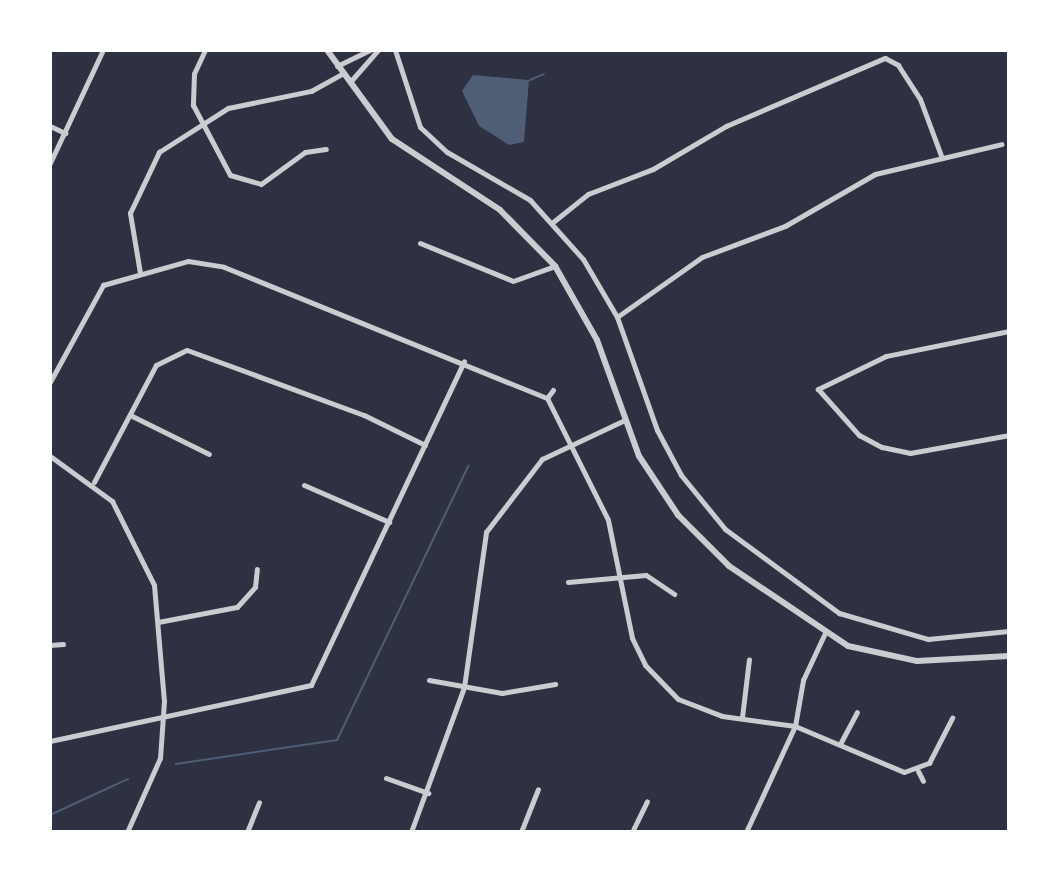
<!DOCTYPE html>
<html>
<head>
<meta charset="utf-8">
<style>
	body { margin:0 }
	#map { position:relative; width:1059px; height:882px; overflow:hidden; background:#2d3142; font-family:Mulish,sans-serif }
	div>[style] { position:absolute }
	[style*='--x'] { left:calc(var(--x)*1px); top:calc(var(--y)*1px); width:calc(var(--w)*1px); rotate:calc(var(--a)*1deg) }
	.water>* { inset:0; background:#4f5d75 }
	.stream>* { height:2px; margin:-1px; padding:0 1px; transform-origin:1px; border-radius:1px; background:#4f5d75 }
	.minor>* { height:5px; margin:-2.5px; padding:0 2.5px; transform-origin:2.5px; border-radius:2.5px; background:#caccd0 }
	.tertiary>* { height:6px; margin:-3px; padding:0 3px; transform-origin:3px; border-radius:3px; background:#caccd0 }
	span { translate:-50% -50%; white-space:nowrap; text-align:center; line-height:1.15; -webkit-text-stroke:7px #fff; paint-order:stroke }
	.frame { position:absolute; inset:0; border:52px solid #fff; pointer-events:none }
</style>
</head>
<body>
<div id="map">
	<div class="water">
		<div style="clip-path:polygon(473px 75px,529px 80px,524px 142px,509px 145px,479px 126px,462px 91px)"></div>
	</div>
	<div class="stream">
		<div style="--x:530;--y:80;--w:15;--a:-23"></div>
		<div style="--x:176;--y:764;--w:163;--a:-8.5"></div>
		<div style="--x:337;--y:740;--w:304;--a:-64.4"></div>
		<div style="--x:50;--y:815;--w:86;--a:-24.8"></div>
	</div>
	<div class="minor">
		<div style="--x:205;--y:50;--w:26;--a:115"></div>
		<div style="--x:194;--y:74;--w:31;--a:92"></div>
		<div style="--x:193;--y:105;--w:79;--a:62.1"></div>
		<div style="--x:230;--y:175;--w:32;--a:16"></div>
		<div style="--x:261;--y:184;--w:54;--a:-36"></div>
		<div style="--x:305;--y:152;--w:21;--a:-8"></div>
		<div style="--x:395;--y:50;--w:81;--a:72"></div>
		<div style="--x:420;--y:127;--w:37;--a:43"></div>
		<div style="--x:447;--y:152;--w:96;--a:30"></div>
		<div style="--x:530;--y:200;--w:79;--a:48.1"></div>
		<div style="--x:583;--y:259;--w:67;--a:59.6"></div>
		<div style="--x:617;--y:317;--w:120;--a:70.5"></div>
		<div style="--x:657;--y:430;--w:51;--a:61.9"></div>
		<div style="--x:681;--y:475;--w:70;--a:50.8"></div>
		<div style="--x:725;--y:529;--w:142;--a:36.4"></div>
		<div style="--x:839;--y:613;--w:93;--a:16.3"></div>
		<div style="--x:928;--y:639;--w:81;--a:-5.6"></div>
		<div style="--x:337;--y:66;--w:37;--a:-26"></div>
		<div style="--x:350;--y:82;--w:43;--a:-48.8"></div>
		<div style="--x:50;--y:126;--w:17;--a:25"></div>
		<div style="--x:50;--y:163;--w:125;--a:-64.9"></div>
		<div style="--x:553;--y:222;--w:45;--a:-38.7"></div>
		<div style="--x:588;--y:194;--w:70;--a:-21"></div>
		<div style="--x:653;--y:169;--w:85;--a:-30.5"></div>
		<div style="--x:726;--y:126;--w:173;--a:-23.2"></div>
		<div style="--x:885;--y:58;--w:15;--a:28"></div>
		<div style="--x:898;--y:65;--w:40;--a:57.1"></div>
		<div style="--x:920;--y:99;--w:63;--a:69.6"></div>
		<div style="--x:420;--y:243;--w:100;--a:22.2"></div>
		<div style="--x:513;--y:281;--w:45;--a:-19.7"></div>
		<div style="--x:140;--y:273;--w:61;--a:-99.5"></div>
		<div style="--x:130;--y:213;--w:68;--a:-64.6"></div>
		<div style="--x:159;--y:152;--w:82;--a:-32.5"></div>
		<div style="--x:228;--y:108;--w:85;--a:-11.6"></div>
		<div style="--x:311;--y:91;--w:37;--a:-29"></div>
		<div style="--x:617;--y:317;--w:104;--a:-35.2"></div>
		<div style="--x:702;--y:257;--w:89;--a:-20.5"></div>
		<div style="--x:785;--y:226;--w:104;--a:-30"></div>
		<div style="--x:875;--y:174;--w:130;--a:-13.3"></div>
		<div style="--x:1009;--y:331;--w:126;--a:168.5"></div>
		<div style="--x:886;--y:356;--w:76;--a:154.1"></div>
		<div style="--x:818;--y:389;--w:62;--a:48.3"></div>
		<div style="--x:859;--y:435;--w:26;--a:28"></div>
		<div style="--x:882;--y:447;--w:29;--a:12"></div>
		<div style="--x:910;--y:453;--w:101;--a:-10.3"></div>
		<div style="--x:50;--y:382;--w:111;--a:-61.3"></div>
		<div style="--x:103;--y:285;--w:88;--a:-15.8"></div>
		<div style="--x:188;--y:261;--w:36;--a:9"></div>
		<div style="--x:224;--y:267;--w:349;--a:22.1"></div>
		<div style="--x:547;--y:398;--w:136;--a:63.4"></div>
		<div style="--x:608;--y:520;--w:120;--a:78.5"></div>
		<div style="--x:632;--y:638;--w:30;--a:64"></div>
		<div style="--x:645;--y:665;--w:47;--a:45.9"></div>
		<div style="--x:678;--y:699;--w:47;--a:21.1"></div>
		<div style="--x:722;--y:716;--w:74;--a:7.8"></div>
		<div style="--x:795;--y:726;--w:118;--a:22.9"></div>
		<div style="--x:904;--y:772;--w:27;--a:-20"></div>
		<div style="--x:929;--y:763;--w:51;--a:-62.9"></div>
		<div style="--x:547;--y:398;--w:10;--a:-53"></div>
		<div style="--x:130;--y:415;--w:88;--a:26.3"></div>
		<div style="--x:50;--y:456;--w:77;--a:36"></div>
		<div style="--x:112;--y:501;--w:94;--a:63.4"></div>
		<div style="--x:154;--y:585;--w:116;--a:85.1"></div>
		<div style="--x:164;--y:701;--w:57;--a:94"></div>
		<div style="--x:160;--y:758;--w:81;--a:114"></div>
		<div style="--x:94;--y:482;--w:132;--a:-62.1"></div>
		<div style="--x:156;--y:365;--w:34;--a:-26"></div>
		<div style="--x:187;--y:350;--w:189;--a:20.2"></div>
		<div style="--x:364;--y:415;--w:68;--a:26.2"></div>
		<div style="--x:304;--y:485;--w:93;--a:23.5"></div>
		<div style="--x:568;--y:582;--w:78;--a:-5.1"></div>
		<div style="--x:646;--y:575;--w:34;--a:34"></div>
		<div style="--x:158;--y:622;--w:80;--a:-10.8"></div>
		<div style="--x:237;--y:607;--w:27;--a:-48"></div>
		<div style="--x:255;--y:587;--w:18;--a:-84"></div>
		<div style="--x:50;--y:645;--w:13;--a:-4"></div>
		<div style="--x:429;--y:680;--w:74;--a:10.1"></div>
		<div style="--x:502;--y:693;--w:54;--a:-9.6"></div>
		<div style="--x:742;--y:717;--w:58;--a:-83.1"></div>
		<div style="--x:50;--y:741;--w:267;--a:-12.1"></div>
		<div style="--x:311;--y:685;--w:358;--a:-64.7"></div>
		<div style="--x:840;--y:744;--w:36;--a:-62"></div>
		<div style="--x:918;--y:771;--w:11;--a:63"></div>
		<div style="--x:386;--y:778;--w:45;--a:19.7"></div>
		<div style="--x:247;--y:832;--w:32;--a:-68"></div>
		<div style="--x:411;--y:832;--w:154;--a:-69.9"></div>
		<div style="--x:464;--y:687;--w:157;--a:-81.9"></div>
		<div style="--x:486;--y:532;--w:92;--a:-52.5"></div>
		<div style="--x:542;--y:459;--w:92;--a:-25.2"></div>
		<div style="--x:521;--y:832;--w:46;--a:-68.4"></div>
		<div style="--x:632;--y:832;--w:34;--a:-64"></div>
		<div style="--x:746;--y:832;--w:117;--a:-65.2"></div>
		<div style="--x:795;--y:726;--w:47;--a:-80.1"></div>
		<div style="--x:803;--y:680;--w:50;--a:-65"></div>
	</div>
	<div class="tertiary">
		<div style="--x:327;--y:50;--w:110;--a:53.9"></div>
		<div style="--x:392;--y:139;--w:129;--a:33.3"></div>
		<div style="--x:500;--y:210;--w:78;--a:45.5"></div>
		<div style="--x:555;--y:266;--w:85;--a:60.4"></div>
		<div style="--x:597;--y:340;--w:123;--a:70.1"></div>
		<div style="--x:639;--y:456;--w:71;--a:56.5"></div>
		<div style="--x:678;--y:515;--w:72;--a:45"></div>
		<div style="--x:729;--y:566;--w:143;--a:33.9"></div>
		<div style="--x:848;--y:646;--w:71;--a:12.3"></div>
		<div style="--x:917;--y:661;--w:92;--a:-3.1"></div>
	</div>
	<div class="frame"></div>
</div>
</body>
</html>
